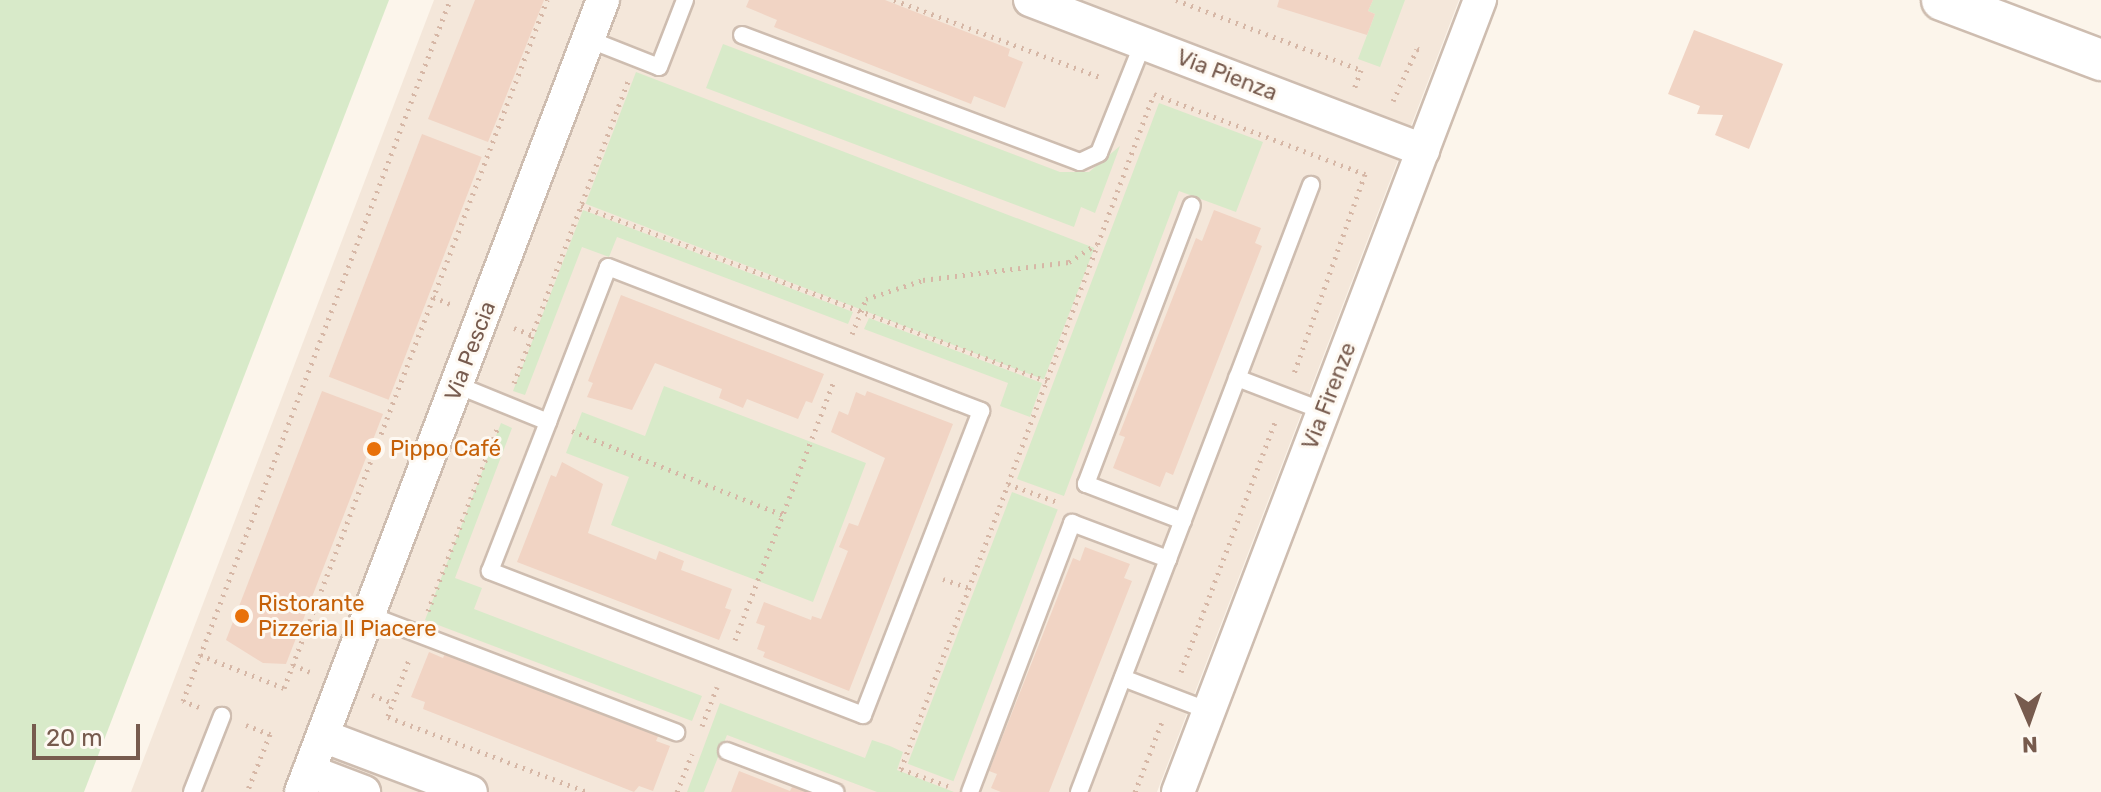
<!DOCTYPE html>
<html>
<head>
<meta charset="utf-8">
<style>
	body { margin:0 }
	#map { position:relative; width:2101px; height:792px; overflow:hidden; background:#fcf5eb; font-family:Rubik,sans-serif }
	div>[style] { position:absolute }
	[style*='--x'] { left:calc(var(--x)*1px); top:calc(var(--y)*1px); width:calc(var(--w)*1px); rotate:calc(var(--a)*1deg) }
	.residential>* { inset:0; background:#f4e7da }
	.green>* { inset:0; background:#d8eac9; transform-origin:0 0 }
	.building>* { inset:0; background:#f1d4c4; transform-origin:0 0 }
	.path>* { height:5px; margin-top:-2.5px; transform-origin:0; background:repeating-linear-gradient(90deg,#d6b7a6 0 2px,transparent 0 8px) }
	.roads { filter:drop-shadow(2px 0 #cebdb0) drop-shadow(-2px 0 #cebdb0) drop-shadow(0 2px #cebdb0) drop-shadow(0 -2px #cebdb0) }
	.service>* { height:16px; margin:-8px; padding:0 8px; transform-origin:8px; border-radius:8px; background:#fff }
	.minor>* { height:32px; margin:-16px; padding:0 16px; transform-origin:16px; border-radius:16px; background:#fff }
	.tertiary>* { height:40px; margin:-20px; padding:0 20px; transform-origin:20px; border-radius:20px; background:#fff }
	.dots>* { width:22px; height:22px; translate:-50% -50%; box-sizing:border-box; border:4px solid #fef9f2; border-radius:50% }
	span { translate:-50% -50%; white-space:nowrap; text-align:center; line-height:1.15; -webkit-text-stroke:6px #fef9f2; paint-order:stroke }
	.street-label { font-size:22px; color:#775b4e }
	.food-label { font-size:22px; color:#c56008 }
	.left { translate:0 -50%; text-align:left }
	.north { position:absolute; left:1989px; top:680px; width:80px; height:80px; -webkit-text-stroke:6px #fef9f2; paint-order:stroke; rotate:178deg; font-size:22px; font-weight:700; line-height:32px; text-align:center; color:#775b4e }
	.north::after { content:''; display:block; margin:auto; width:28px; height:36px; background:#775b4e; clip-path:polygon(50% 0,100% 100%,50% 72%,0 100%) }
	.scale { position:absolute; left:32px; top:724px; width:108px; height:36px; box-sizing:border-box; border:4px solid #775b4e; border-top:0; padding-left:10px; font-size:24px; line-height:28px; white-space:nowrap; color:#775b4e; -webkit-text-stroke:6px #fef9f2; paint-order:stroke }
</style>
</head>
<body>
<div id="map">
	<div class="residential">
		<div style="clip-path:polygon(434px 0,1459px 0,1157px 792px,131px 792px)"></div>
	</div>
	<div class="green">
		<div style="clip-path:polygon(0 0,389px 0,84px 792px,0 792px)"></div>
		<div style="clip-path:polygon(1373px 0,1405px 0,1380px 67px,1358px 59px,1375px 14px,1368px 11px)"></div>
		<div style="clip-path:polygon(723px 44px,1060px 172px,1089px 172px,1120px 146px,1095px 213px,1081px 207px,1074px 227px,706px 88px)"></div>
		<div style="left:636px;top:72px;width:491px;height:141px;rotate:21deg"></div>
		<div style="clip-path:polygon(1159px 103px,1263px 142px,1236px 212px,1179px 191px,1064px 496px,1017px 479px)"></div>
		<div style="clip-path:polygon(583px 210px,853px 312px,848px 324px,617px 237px,609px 257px,582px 247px,525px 395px,513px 391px)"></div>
		<div style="clip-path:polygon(869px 318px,1042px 383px,1030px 417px,1000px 406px,1008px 383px,864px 329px)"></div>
		<div style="clip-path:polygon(664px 386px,866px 463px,813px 602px,611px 525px,629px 477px,566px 453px,582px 412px,645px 436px)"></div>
		<div style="clip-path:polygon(501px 423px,512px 428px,455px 578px,482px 588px,474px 609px,702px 696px,692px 721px,425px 620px)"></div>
		<div style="left:1012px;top:492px;width:49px;height:291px;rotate:21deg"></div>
		<div style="clip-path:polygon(720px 703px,865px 758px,872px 740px,890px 746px,903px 752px,897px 770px,954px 792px,877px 792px,727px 735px,704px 792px,687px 792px)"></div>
	</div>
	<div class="building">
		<div style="clip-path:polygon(475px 0,544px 0,488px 142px,428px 119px)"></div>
		<div style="clip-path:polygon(749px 0,885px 0,1010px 49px,1008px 56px,1023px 62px,1005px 108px,974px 96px,971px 104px,774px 27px,777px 20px,746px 7px)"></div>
		<div style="clip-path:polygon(1279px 0,1373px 0,1368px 11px,1375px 14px,1367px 35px,1277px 7px)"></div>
		<div style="clip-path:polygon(1694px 30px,1783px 64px,1749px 149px,1715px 135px,1723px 115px,1697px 114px,1700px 106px,1668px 94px)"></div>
		<div style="left:422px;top:134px;width:64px;height:260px;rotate:21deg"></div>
		<div style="clip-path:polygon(1214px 210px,1261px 228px,1255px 243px,1262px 246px,1173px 475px,1166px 472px,1160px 487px,1113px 468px,1125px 437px,1119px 435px,1196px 238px,1202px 241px)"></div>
		<div style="clip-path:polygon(621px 295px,824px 374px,812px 403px,806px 401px,798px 419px,747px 399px,743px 408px,719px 398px,722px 389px,655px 363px,632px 410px,587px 397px,593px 383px,588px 381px)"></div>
		<div style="clip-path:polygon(322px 391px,383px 414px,286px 664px,263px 663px,226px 640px)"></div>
		<div style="clip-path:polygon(867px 391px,953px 424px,849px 691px,763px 657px,765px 652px,757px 649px,765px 626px,756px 623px,764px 602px,811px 620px,812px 616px,821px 619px,848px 551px,839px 547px,849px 523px,858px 526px,885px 458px,831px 432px,839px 411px,848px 415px,856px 392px,865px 396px)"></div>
		<div style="clip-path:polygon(562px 462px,603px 484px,588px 533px,656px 560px,659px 551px,684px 561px,681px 570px,732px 589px,725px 608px,731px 610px,719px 640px,517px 562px,551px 475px,556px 477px)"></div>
		<div style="clip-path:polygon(1085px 547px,1130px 564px,1124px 578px,1132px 581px,1049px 792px,1001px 792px,991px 788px,997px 774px,989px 771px,1073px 558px,1080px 561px)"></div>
		<div style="clip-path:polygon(446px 651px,659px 734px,656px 741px,670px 746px,653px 791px,639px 786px,634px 792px,423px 709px,425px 702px,411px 697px,429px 652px,443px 658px)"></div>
		<div style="clip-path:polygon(739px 771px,790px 791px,793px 785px,810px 792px,731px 792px)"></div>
	</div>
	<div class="path">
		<div style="--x:894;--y:0;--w:223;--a:20.5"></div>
		<div style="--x:1176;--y:0;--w:198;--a:20.7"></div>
		<div style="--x:1361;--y:70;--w:20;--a:110"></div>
		<div style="--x:1393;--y:101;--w:57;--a:-65.2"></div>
		<div style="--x:1417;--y:49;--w:7;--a:16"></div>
		<div style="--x:581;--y:206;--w:498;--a:20.6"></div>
		<div style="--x:433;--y:297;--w:22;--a:22"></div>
		<div style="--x:514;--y:328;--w:19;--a:21"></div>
		<div style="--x:852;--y:334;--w:38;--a:-68"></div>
		<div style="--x:866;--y:299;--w:60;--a:-18.4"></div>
		<div style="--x:923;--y:280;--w:147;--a:-7"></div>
		<div style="--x:1069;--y:262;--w:33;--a:-33"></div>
		<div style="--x:514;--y:383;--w:323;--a:-69.3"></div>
		<div style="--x:572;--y:431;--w:227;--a:21.7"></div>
		<div style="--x:1008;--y:484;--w:416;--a:-69.5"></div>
		<div style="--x:1154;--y:94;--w:226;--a:20.8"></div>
		<div style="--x:1365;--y:174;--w:211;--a:109.6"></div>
		<div style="--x:943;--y:579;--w:28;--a:19"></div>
		<div style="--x:428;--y:611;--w:195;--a:-69.2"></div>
		<div style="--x:735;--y:640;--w:277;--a:-69.1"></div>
		<div style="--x:200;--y:655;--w:90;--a:21.4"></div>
		<div style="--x:284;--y:688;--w:737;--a:-69.08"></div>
		<div style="--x:293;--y:665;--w:18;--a:22"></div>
		<div style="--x:1181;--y:672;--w:270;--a:-69.4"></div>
		<div style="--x:372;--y:695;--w:22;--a:21"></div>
		<div style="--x:199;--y:707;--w:17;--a:-159"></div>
		<div style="--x:183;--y:701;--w:750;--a:-69.15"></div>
		<div style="--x:388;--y:716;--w:63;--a:-69.6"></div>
		<div style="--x:388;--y:717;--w:214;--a:20.6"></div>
		<div style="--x:246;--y:725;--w:26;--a:21"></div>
		<div style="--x:270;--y:734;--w:62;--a:111.6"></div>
		<div style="--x:702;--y:726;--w:42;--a:-69"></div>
		<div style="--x:948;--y:786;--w:50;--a:-160.1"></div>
		<div style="--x:901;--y:769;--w:304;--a:-69.4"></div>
		<div style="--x:1008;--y:484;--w:55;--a:20.1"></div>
		<div style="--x:677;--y:792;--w:41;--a:-68.5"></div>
		<div style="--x:1135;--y:792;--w:78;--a:-69"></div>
	</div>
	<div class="roads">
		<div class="service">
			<div style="--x:742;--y:35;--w:361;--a:20.6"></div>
			<div style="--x:1080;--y:162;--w:21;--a:-25"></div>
			<div style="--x:1099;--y:153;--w:118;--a:-68.2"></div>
			<div style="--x:588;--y:39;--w:76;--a:21.5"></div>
			<div style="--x:659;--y:67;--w:72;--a:-68.8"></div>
			<div style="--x:1237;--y:378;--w:92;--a:21"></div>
			<div style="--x:457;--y:385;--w:98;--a:22.1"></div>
			<div style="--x:548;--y:422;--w:166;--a:-68.8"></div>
			<div style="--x:608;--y:267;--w:400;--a:21.1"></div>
			<div style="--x:981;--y:411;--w:326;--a:111.2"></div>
			<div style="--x:863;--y:715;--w:400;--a:-158.9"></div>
			<div style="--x:490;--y:571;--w:160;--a:-68.7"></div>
			<div style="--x:1183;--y:521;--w:104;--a:-159.1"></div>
			<div style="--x:1086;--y:484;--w:298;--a:-69.2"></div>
			<div style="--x:369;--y:615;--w:329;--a:20.9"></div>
			<div style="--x:1123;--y:678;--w:92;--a:21"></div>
			<div style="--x:727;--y:751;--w:116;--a:20.8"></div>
			<div style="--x:192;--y:792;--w:82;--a:-68.5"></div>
			<div style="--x:970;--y:792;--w:288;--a:-69.2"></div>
			<div style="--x:1072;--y:523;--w:103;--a:20.6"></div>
			<div style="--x:1079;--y:792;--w:650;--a:-69.08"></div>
		</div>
		<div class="minor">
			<div style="--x:1030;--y:0;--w:421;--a:20.9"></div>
			<div style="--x:323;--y:736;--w:158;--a:20.7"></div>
			<div style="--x:309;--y:771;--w:59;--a:20.9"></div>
			<div style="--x:301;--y:792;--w:848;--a:-69.13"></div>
			<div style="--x:1178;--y:792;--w:848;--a:-69.13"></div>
		</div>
		<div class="tertiary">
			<div style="--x:1942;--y:0;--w:170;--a:20.7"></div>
		</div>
	</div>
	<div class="dots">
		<div style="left:374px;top:449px;background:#e8710a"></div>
		<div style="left:242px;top:616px;background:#e8710a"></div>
	</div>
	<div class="street-label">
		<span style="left:1227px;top:75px;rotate:21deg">Via Pienza</span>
		<span style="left:470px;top:351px;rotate:-69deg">Via Pescia</span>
		<span style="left:1329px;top:396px;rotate:-69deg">Via Firenze</span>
	</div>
	<div class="food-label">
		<span class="left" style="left:390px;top:449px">Pippo Café</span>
		<span class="left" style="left:258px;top:616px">Ristorante<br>Pizzeria Il Piacere</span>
	</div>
	<div class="north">N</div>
	<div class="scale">20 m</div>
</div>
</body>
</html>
